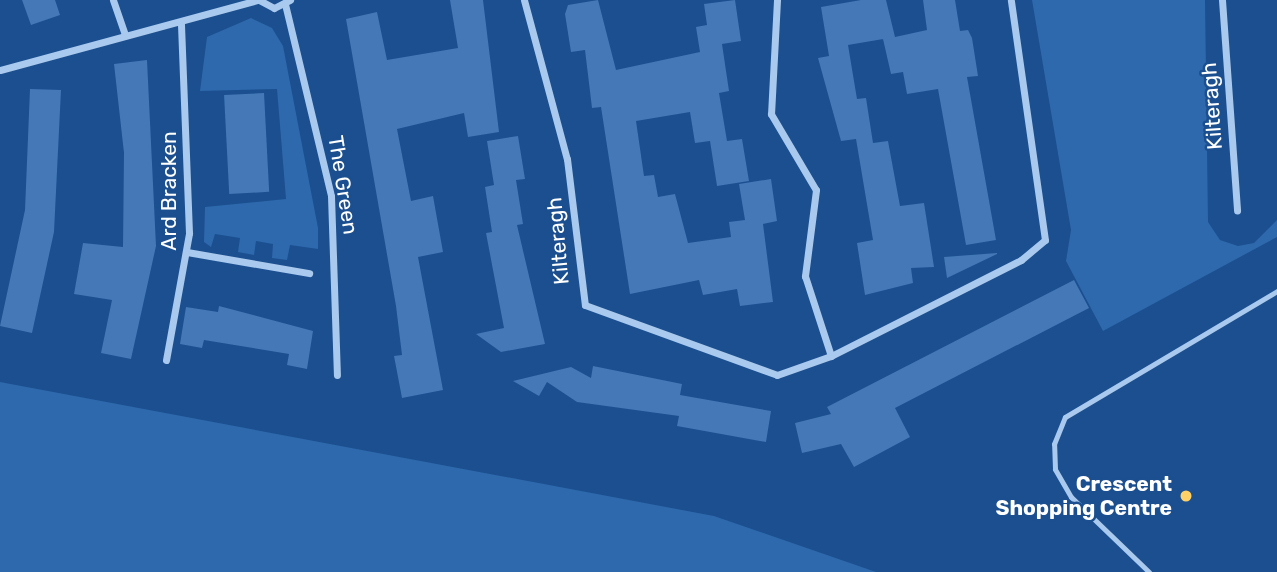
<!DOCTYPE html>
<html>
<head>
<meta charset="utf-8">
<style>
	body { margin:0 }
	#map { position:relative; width:1277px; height:572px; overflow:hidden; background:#1b4f8f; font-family:Rubik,sans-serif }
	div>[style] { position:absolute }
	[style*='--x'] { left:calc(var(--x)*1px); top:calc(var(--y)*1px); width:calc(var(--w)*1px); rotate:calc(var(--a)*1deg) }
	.green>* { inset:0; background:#2e69ad }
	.building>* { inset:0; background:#4478b7; transform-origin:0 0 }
	.service>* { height:5px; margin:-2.5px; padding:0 2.5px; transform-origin:2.5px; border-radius:2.5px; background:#a9c9ee }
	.minor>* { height:7px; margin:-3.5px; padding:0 3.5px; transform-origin:3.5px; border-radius:3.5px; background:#a9c9ee }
	.dots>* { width:19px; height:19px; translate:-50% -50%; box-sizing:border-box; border:4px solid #1b4f8f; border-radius:50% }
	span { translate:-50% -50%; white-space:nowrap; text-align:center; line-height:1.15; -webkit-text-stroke:5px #1b4f8f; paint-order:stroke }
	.street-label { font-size:21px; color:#fff }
	.poi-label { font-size:21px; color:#fff; font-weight:700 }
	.right { translate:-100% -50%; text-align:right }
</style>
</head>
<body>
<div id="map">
	<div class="green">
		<div style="clip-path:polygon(1032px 0,1205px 0,1208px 222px,1220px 240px,1238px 246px,1254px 243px,1277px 220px,1277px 237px,1103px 331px,1066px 261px,1071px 230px)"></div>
		<div style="clip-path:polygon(251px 18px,272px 28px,283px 46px,318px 228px,318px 249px,290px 245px,287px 260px,272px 258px,273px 244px,256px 241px,254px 255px,238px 252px,240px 238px,215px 234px,211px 247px,204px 242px,205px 207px,286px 199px,277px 89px,200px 91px,207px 37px)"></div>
		<div style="clip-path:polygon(0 382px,714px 516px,876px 572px,0 572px)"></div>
	</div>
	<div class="building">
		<div style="clip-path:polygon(22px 0,55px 0,60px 15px,31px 25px)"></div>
		<div style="clip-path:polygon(450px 0,483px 0,499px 132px,468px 137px,464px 113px,397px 129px,411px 201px,433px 196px,443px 252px,418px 257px,443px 390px,402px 398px,394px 356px,402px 355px,396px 306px,346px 19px,377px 12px,387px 60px,458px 48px)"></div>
		<div style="clip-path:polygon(598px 0,616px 70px,700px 52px,696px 27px,707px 25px,704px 4px,735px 0,741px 41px,722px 44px,729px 91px,719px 93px,727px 141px,742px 139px,749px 181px,717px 186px,710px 141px,695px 143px,690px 112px,636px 121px,644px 176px,654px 175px,658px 197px,675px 194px,688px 243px,731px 237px,729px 222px,745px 220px,739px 184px,771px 179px,777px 221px,763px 224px,773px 302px,740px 306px,737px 289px,703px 295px,699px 280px,630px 294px,601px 107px,592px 108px,585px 50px,571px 52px,565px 14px,568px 5px)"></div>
		<div style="clip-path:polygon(861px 0,886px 0,895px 37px,927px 30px,923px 0,955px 0,960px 31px,968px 30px,972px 38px,978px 76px,967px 77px,996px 240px,966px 245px,938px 89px,907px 94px,903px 72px,891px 74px,883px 39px,889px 38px,848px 45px,857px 99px,866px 98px,873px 143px,888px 141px,900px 206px,924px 203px,934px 267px,911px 268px,913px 283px,865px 295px,857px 243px,873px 240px,856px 139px,841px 141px,818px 58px,829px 56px,821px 7px)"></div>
		<div style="clip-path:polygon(147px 60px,156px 246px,131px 359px,101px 353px,112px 300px,74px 294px,83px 243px,123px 247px,124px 153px,114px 64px)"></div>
		<div style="clip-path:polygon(30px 89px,61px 90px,54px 232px,32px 333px,0 326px,25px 210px)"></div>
		<div style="left:264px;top:93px;width:99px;height:40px;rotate:87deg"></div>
		<div style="clip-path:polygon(518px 136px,525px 179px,516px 180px,523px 224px,517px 225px,545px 344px,501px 352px,476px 334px,504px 328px,486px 233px,492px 232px,485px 187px,494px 185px,487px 141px)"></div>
		<div style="clip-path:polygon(997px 253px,997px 254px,947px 278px,944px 257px)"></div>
		<div style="clip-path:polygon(1074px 280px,1089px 308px,895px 408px,910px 437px,854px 467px,841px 444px,802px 453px,795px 423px,831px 414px,827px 407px)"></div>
		<div style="clip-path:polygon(219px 306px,313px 331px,307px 369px,287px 365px,289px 354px,204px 340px,202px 348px,180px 344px,186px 307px,218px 312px)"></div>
		<div style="clip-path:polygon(593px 366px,682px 384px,680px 395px,771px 411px,766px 442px,677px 426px,679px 416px,577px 402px,547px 382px,539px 396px,513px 381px,571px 367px,591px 378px)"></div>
	</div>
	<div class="service">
		<div style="--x:1149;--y:572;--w:108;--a:-136.1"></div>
		<div style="--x:1071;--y:497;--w:32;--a:-120"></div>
		<div style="--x:1055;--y:469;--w:25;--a:-92"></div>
		<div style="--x:1054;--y:444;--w:29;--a:-68"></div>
		<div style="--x:1065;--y:417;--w:247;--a:-30.7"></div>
	</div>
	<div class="minor">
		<div style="--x:113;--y:0;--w:37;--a:71"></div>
		<div style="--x:259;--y:0;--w:17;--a:28"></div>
		<div style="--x:274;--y:8;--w:18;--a:-27"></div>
		<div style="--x:524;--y:0;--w:165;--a:74.9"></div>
		<div style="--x:567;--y:159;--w:147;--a:83"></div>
		<div style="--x:585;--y:305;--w:204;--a:20"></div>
		<div style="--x:777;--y:375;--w:57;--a:-19.4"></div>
		<div style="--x:831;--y:356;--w:213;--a:-26.8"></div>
		<div style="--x:1021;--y:260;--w:31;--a:-40"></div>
		<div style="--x:1045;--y:240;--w:242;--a:-98.1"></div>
		<div style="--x:777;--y:0;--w:114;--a:93"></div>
		<div style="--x:771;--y:114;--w:88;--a:59.4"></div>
		<div style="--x:816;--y:190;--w:87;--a:97.3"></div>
		<div style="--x:805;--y:276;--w:84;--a:72"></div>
		<div style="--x:1222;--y:0;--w:211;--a:85.9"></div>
		<div style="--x:285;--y:4;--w:197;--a:76.5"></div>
		<div style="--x:331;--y:196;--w:179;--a:88.1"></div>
		<div style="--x:0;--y:70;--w:267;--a:-15.2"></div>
		<div style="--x:187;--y:252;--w:124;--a:9.8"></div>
		<div style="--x:166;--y:360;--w:129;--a:-79.7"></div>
		<div style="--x:189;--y:233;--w:211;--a:-92.2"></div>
	</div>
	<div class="dots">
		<div style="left:1186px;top:496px;background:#ffd166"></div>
	</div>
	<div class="street-label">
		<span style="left:1212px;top:106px;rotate:-94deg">Kilteragh</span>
		<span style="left:343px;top:185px;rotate:81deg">The Green</span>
		<span style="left:169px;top:191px;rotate:-90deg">Ard Bracken</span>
		<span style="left:558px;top:241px;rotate:-95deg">Kilteragh</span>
	</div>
	<div class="poi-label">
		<span class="right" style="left:1172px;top:496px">Crescent<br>Shopping Centre</span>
	</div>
</div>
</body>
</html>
